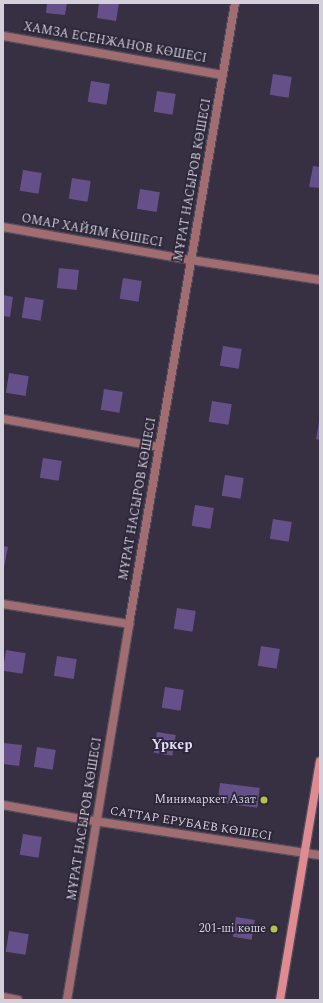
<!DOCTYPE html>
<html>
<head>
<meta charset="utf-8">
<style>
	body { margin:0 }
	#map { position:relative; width:323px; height:1003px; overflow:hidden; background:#363042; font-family:Spectral,serif }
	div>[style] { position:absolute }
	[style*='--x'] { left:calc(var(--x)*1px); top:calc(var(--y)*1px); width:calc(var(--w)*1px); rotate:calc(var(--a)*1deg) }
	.building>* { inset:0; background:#65508a; transform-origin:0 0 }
	.roads { filter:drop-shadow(1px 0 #524d5e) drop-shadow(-1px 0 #524d5e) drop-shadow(0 1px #524d5e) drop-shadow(0 -1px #524d5e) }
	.street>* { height:8px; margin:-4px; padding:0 4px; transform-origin:4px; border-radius:4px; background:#a26d70 }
	.secondary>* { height:8px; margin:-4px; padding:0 4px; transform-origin:4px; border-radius:4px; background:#e08b91 }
	.dots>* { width:11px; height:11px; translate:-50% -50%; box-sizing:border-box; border:2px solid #2c2638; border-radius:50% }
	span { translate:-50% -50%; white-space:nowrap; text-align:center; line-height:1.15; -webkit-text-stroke:3.5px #2c2638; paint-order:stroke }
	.street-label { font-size:12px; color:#d3d0dc }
	.poi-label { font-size:12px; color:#d3d0dc }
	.right { translate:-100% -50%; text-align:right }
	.quarter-label { font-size:14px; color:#e5def6; font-weight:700 }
	.frame { position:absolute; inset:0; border:4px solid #d3d0dc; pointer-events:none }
</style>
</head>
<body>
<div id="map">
	<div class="building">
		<div style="clip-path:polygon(47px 3px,67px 3px,65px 15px,46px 13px)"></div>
		<div style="clip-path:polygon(99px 3px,119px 3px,116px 21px,97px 18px)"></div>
		<div style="left:273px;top:74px;width:19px;height:21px;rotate:9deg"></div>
		<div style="left:91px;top:81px;width:19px;height:21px;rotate:9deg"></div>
		<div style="left:157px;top:91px;width:19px;height:21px;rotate:9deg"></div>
		<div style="clip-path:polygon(313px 166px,320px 167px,320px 188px,309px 187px)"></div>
		<div style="left:23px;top:170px;width:19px;height:21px;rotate:9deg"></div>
		<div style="left:72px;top:178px;width:19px;height:21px;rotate:9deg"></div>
		<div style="left:140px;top:189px;width:20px;height:20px;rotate:9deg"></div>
		<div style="left:59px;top:268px;width:20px;height:20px;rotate:6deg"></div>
		<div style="left:123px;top:278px;width:19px;height:21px;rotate:9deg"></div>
		<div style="clip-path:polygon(3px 295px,13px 297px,10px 317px,3px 316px)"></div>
		<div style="left:25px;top:297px;width:19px;height:21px;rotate:9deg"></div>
		<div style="left:223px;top:346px;width:19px;height:20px;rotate:9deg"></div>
		<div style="left:9px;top:373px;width:20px;height:20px;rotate:9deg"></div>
		<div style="left:104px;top:389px;width:19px;height:21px;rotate:9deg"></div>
		<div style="left:212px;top:401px;width:20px;height:21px;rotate:9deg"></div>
		<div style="clip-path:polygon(319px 422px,320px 422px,320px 440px,316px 439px)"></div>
		<div style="left:43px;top:458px;width:19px;height:20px;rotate:9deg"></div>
		<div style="left:225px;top:475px;width:19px;height:21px;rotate:9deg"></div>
		<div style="left:195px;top:505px;width:19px;height:21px;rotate:9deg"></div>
		<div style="left:273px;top:519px;width:19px;height:20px;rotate:9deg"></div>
		<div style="clip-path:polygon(3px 546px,8px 547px,4px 567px,3px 567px)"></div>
		<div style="left:177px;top:608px;width:19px;height:21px;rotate:9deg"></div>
		<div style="left:261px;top:646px;width:19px;height:20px;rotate:9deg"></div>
		<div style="left:6px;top:650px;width:20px;height:21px;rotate:9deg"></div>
		<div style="left:57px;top:656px;width:20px;height:20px;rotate:9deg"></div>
		<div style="left:165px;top:687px;width:19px;height:21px;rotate:9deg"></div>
		<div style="left:157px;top:732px;width:19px;height:21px;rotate:9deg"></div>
		<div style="clip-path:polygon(3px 743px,22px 745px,19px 766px,3px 764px)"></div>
		<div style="left:37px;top:747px;width:19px;height:20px;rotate:9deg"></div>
		<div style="left:220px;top:783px;width:40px;height:20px;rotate:7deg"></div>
		<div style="left:23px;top:834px;width:19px;height:21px;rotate:9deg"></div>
		<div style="left:236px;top:917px;width:19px;height:20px;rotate:9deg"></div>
		<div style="left:9px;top:931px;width:20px;height:21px;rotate:9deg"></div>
	</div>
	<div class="roads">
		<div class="street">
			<div style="--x:3;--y:36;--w:223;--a:10.1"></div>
			<div style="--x:3;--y:227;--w:191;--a:10"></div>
			<div style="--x:191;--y:260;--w:131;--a:8.8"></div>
			<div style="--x:3;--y:419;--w:158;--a:10.2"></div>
			<div style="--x:3;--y:604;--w:128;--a:9"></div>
			<div style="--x:3;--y:805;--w:79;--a:10.2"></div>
			<div style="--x:81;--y:819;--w:242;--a:8.6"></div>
			<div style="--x:3;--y:997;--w:15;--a:11"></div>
			<div style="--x:67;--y:1000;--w:381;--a:-80.6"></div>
			<div style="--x:129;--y:624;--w:630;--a:-80.31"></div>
		</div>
		<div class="secondary">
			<div style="--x:280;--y:1000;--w:242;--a:-80.5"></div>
		</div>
	</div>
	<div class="dots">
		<div style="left:264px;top:800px;background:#b5c24a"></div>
		<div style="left:274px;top:929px;background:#b5c24a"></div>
	</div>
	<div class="street-label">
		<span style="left:115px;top:43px;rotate:10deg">ХАМЗА ЕСЕНЖАНОВ КӨШЕСІ</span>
		<span style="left:193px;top:180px;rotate:-80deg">МҰРАТ НАСЫРОВ КӨШЕСІ</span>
		<span style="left:92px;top:231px;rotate:10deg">ОМАР ХАЙЯМ КӨШЕСІ</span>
		<span style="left:138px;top:499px;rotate:-80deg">МҰРАТ НАСЫРОВ КӨШЕСІ</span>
		<span style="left:85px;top:819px;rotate:-81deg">МҰРАТ НАСЫРОВ КӨШЕСІ</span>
		<span style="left:191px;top:824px;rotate:9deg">САТТАР ЕРУБАЕВ КӨШЕСІ</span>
	</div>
	<div class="poi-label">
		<span class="right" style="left:256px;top:800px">Минимаркет Азат</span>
		<span class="right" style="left:266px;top:929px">201-ші көше</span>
	</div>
	<div class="quarter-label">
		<span style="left:172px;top:745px">Үркер</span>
	</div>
	<div class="frame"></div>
</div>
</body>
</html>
